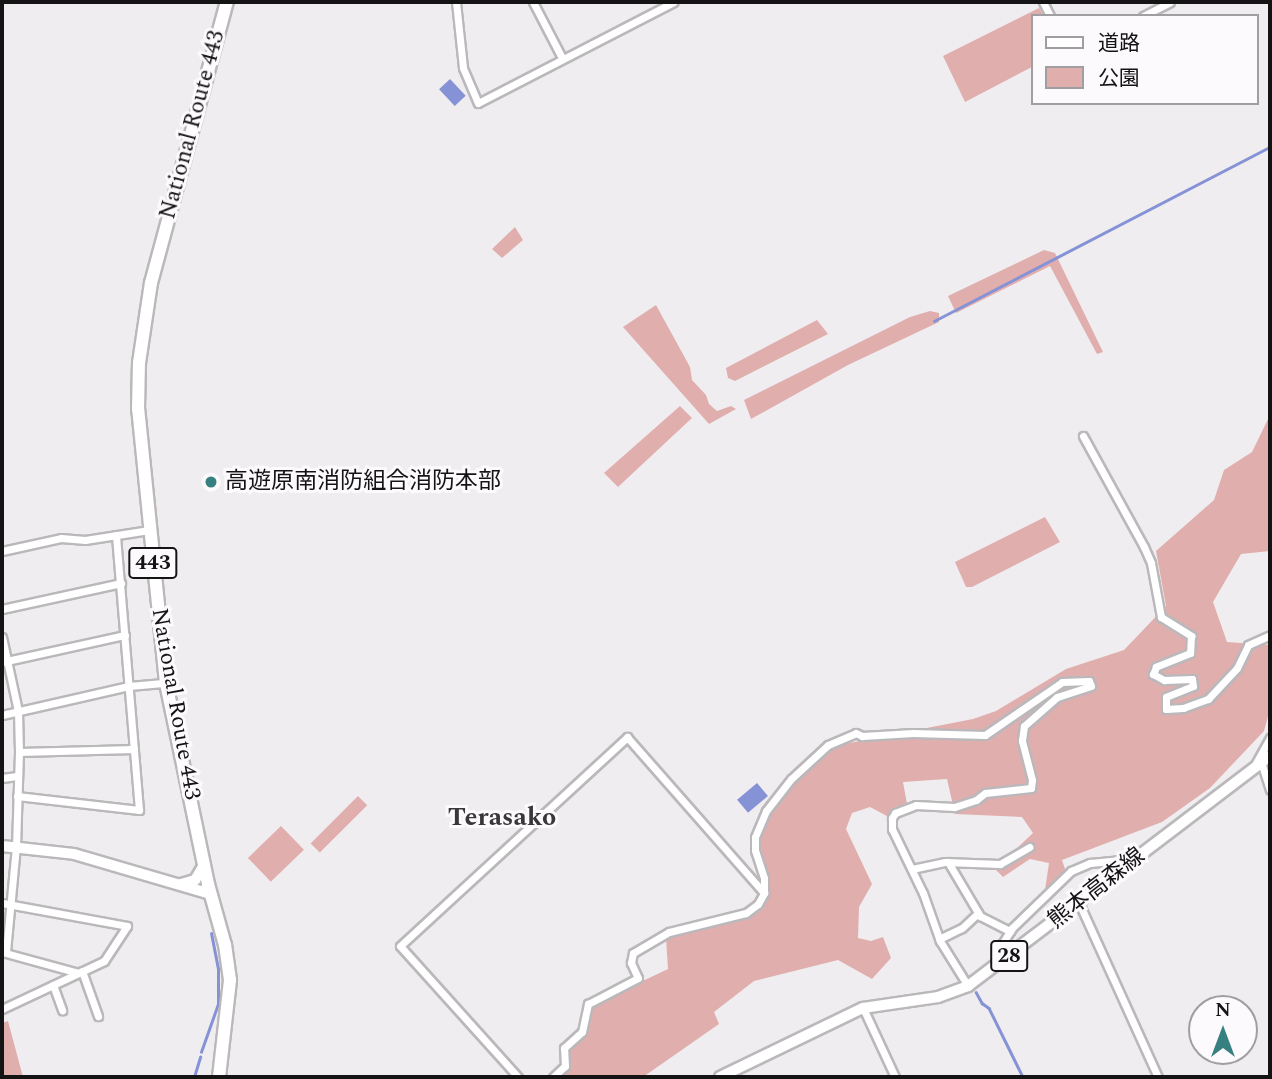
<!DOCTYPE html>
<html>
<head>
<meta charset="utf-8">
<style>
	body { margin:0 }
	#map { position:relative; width:1272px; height:1079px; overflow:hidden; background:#f0edf0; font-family:Spectral,"Noto Sans JP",serif }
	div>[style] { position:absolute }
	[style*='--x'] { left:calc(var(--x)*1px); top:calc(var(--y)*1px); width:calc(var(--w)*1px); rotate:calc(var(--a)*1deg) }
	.green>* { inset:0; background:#e1aeae; transform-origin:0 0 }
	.water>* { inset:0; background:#8592d5; transform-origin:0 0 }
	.stream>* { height:2.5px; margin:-1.25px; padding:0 1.25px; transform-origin:1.25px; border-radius:1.25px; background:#8592d5 }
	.roads { filter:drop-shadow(2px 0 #bbb8bb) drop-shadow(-2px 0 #bbb8bb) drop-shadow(0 2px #bbb8bb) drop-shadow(0 -2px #bbb8bb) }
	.street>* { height:7px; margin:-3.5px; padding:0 3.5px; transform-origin:3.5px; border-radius:3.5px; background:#fff }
	.secondary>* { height:10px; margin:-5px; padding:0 5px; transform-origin:5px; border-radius:5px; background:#fff }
	.primary>* { height:10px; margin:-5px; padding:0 5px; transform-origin:5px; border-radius:5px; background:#fff }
	.highway>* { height:12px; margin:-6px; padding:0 6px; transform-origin:6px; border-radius:6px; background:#fff }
	.dots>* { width:19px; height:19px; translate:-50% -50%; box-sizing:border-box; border:4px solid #fdfafd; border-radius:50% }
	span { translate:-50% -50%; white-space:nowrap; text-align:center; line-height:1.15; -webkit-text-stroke:6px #fdfafd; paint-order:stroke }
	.shield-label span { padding:2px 5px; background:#fdfafd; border:2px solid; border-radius:5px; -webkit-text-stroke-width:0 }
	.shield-label { font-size:21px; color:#151415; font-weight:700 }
	.street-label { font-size:23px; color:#151415 }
	.poi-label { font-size:23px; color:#151415 }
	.left { translate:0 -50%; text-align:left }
	.quarter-label { font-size:26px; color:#393739; font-weight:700 }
	.frame { position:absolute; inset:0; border:4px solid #151415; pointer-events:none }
	.legend { position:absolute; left:1031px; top:14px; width:228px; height:91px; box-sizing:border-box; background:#fdfafd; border:2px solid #a09ea0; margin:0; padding:9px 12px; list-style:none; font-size:21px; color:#151415 }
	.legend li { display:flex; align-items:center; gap:14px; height:35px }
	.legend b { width:35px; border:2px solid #a09ea0 }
	.north { position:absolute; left:1188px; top:995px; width:70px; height:70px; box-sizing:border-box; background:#fdfafd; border:2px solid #a09ea0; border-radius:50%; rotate:0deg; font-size:19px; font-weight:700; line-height:28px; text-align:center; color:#151415 }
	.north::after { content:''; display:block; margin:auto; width:24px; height:32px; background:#378082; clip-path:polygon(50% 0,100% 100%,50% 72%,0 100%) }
</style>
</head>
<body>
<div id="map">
	<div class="green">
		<div style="clip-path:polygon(1039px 8px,1044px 16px,1032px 16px,1032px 67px,965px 102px,943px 56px)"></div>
		<div style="clip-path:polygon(515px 227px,523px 240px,502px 258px,492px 249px)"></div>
		<div style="clip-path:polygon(1044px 250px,1055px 253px,1103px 352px,1097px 354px,1050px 266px,956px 313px,948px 296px)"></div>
		<div style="clip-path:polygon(656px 305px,690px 367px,692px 380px,706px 395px,709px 404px,717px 411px,731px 406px,736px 409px,709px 424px,623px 327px)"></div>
		<div style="clip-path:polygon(930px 311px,939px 313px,939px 322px,848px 365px,751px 419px,744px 400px,910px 317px)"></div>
		<div style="clip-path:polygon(817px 320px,828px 334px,735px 381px,728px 378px,726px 368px)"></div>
		<div style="clip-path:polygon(680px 406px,692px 418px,618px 487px,604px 473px)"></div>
		<div style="clip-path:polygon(1270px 415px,1270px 551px,1241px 554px,1213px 602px,1227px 642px,1270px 645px,1270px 709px,1264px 731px,1210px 788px,1162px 822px,1062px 860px,1066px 872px,1045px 890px,1049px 863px,1030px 859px,1003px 877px,995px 869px,1033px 833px,1022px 817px,955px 814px,947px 779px,903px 782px,907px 804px,887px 816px,870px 807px,852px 813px,846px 829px,872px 884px,859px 907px,858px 938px,871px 941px,883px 937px,891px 958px,872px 979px,838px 960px,754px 981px,714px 1012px,719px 1024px,643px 1077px,560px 1077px,569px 1069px,568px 1050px,585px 1033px,592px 1005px,668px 969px,666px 938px,760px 911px,768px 890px,759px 836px,769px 812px,794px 779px,829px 747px,973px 719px,996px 711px,1066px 669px,1124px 650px,1166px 606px,1156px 551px,1214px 500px,1224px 470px,1252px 452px)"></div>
		<div style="clip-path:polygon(1045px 517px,1060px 542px,972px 587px,966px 587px,955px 562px)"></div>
		<div style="left:358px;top:796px;width:13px;height:67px;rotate:45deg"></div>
		<div style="left:281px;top:826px;width:33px;height:46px;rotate:46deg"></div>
		<div style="clip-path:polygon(8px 1021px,23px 1077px,2px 1077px,2px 1023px)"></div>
	</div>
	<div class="water">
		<div style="left:450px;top:79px;width:23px;height:15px;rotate:47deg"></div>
		<div style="left:757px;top:783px;width:17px;height:26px;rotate:50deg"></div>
	</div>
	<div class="stream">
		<div style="--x:934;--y:321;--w:378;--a:-27.4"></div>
		<div style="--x:976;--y:992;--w:13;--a:61"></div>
		<div style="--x:982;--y:1003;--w:9;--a:36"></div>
		<div style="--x:989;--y:1008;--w:77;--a:63.8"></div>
		<div style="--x:201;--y:1052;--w:51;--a:-70.5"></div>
		<div style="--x:218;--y:1004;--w:35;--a:-90"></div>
		<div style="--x:218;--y:969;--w:36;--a:-101"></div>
		<div style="--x:194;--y:1077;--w:21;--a:-73"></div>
	</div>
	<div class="roads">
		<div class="street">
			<div style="--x:456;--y:2;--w:66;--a:83.9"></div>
			<div style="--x:463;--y:68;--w:38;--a:67"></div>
			<div style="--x:478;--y:103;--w:220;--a:-27.3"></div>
			<div style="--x:533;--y:2;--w:63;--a:62.6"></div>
			<div style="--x:1043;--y:2;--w:16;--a:63"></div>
			<div style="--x:1143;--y:16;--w:30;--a:-27"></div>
			<div style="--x:1083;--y:436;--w:127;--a:61.2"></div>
			<div style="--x:1144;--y:547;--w:17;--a:66"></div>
			<div style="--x:1151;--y:563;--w:55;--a:79.5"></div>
			<div style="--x:1161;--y:617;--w:36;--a:32"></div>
			<div style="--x:1191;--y:636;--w:17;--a:93"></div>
			<div style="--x:1190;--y:653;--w:37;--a:158"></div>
			<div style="--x:1156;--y:667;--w:8;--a:113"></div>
			<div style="--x:1153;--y:674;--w:13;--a:29"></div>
			<div style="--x:1164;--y:680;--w:28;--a:-2"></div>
			<div style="--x:1192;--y:679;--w:7;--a:82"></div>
			<div style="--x:1193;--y:686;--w:29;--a:158"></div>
			<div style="--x:1166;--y:697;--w:12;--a:90"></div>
			<div style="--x:1166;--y:709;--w:17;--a:-3"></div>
			<div style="--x:1183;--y:708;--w:27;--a:-20"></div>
			<div style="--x:1208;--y:699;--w:42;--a:-46.9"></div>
			<div style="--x:1237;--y:668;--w:25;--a:-64"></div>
			<div style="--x:1248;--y:645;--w:24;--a:-24"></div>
			<div style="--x:2;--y:551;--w:60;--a:-12.4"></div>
			<div style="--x:61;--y:538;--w:24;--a:5"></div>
			<div style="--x:85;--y:540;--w:65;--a:-8.9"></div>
			<div style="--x:2;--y:609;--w:122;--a:-12.3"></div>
			<div style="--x:2;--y:637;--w:76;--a:77.8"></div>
			<div style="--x:18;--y:711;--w:41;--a:88.6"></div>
			<div style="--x:19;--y:752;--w:94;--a:91.8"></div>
			<div style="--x:16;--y:846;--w:106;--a:95.4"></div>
			<div style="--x:2;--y:662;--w:126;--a:-12.4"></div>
			<div style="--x:2;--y:715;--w:130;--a:-12.9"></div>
			<div style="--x:129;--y:686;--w:37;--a:-5"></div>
			<div style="--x:19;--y:752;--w:115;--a:-1.5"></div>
			<div style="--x:1261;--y:762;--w:29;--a:72"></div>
			<div style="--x:1256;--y:763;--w:29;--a:-61"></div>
			<div style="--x:2;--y:778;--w:15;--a:-8"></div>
			<div style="--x:17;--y:796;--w:123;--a:6.5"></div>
			<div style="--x:139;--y:810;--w:276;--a:-94.8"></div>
			<div style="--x:948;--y:862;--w:63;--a:59.3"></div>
			<div style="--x:980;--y:916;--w:34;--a:27"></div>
			<div style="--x:912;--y:869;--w:34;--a:-12"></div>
			<div style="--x:945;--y:862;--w:55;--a:2.1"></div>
			<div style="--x:1000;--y:864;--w:34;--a:-30"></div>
			<div style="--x:2;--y:903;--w:127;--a:10.4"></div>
			<div style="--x:127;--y:926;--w:42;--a:123.3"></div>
			<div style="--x:104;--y:961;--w:113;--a:154.8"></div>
			<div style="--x:1079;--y:903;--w:191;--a:65.6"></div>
			<div style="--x:939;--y:939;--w:25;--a:-26"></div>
			<div style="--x:962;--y:928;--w:22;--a:-43"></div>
			<div style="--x:2;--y:952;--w:79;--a:15.4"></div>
			<div style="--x:1001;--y:961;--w:17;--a:-87"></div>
			<div style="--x:1002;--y:944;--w:19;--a:-58"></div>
			<div style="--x:1012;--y:928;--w:82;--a:-44"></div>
			<div style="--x:1071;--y:871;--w:21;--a:-23"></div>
			<div style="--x:1090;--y:863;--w:42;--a:-5.4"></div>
			<div style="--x:82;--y:971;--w:48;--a:70.4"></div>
			<div style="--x:53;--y:985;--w:27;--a:70"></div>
			<div style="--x:863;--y:1008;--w:76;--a:65.1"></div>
			<div style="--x:518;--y:1077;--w:176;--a:-132"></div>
			<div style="--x:400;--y:946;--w:309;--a:-42.6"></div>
			<div style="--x:627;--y:737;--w:206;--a:48.7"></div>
			<div style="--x:553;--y:1077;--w:16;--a:-43"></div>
			<div style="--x:565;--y:1066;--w:18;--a:-93"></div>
			<div style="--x:564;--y:1048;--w:24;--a:-42"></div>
			<div style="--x:582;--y:1032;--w:29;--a:-78"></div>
			<div style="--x:588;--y:1004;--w:56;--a:-27.5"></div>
			<div style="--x:638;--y:978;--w:17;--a:-115"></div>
			<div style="--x:631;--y:963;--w:10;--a:-79"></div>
			<div style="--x:633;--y:953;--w:42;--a:-30.3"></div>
			<div style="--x:669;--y:932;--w:79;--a:-13.9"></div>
			<div style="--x:746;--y:913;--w:15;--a:-37"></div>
			<div style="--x:758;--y:904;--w:13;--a:-61"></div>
			<div style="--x:764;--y:893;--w:15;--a:-90"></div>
			<div style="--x:764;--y:878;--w:29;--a:-108"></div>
			<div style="--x:755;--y:850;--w:13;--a:-90"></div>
			<div style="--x:755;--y:837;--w:28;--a:-67"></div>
			<div style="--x:766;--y:811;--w:41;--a:-52"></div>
			<div style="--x:791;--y:779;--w:50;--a:-42.6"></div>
			<div style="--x:828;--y:745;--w:30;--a:-23"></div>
			<div style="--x:856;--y:733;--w:7;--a:27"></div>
			<div style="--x:862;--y:736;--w:51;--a:-3.4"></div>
			<div style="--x:913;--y:733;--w:72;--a:1.6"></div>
			<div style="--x:985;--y:735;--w:93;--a:-34.5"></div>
			<div style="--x:1062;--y:682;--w:27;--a:-2"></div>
			<div style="--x:1089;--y:681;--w:5;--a:68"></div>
			<div style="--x:1091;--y:686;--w:36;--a:162"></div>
			<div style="--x:1057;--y:697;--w:44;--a:138.7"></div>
			<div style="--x:1024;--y:726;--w:15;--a:98"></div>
			<div style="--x:1022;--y:741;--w:40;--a:75.6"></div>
			<div style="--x:1032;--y:780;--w:8;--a:97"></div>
			<div style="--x:1031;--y:788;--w:46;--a:173.8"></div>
			<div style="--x:985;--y:793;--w:11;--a:142"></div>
			<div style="--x:976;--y:800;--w:23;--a:162"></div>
			<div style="--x:954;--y:807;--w:38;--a:-177"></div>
			<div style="--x:916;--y:805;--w:22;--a:159"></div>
			<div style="--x:895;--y:813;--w:6;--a:121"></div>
			<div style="--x:892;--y:818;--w:11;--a:90"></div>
			<div style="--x:892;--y:829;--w:71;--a:64.2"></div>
			<div style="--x:923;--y:893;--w:51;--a:70.5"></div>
			<div style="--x:940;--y:941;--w:53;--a:58.1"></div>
		</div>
		<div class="secondary">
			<div style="--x:2;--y:846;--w:72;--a:6.3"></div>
			<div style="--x:74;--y:854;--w:143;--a:16.3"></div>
			<div style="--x:181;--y:884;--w:15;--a:-16"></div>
			<div style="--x:195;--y:880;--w:17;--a:-59"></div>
		</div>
		<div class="primary">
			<div style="--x:720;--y:1077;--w:159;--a:-25.8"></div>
			<div style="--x:863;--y:1008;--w:76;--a:-8.3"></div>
			<div style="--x:938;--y:997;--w:32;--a:-20"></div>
			<div style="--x:968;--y:986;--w:380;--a:-37.3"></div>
		</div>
		<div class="highway">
			<div style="--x:219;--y:1077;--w:98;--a:-83.5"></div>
			<div style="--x:230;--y:980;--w:35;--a:-98"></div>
			<div style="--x:225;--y:945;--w:63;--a:-105.6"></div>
			<div style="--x:208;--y:884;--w:205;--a:-101.8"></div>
			<div style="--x:166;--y:683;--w:275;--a:-95.8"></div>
			<div style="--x:138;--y:409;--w:46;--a:-88.8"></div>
			<div style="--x:139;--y:363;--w:81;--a:-81.5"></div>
			<div style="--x:151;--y:283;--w:291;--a:-74.9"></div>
		</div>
	</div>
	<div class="dots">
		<div style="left:211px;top:482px;background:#378082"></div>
	</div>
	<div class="shield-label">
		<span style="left:153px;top:563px">443</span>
		<span style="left:1009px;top:956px">28</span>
	</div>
	<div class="street-label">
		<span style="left:193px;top:125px;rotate:-75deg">National Route 443</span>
		<span style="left:175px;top:704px;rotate:80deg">National Route 443</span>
		<span style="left:1097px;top:889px;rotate:-38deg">熊本高森線</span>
	</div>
	<div class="poi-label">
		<span class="left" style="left:225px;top:482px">高遊原南消防組合消防本部</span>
	</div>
	<div class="quarter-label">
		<span style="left:502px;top:818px">Terasako</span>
	</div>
	<div class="frame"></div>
	<ul class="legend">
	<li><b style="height:9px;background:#fff"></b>道路</li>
	<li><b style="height:19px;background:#e1aeae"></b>公園</li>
	</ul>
	<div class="north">N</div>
</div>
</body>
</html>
